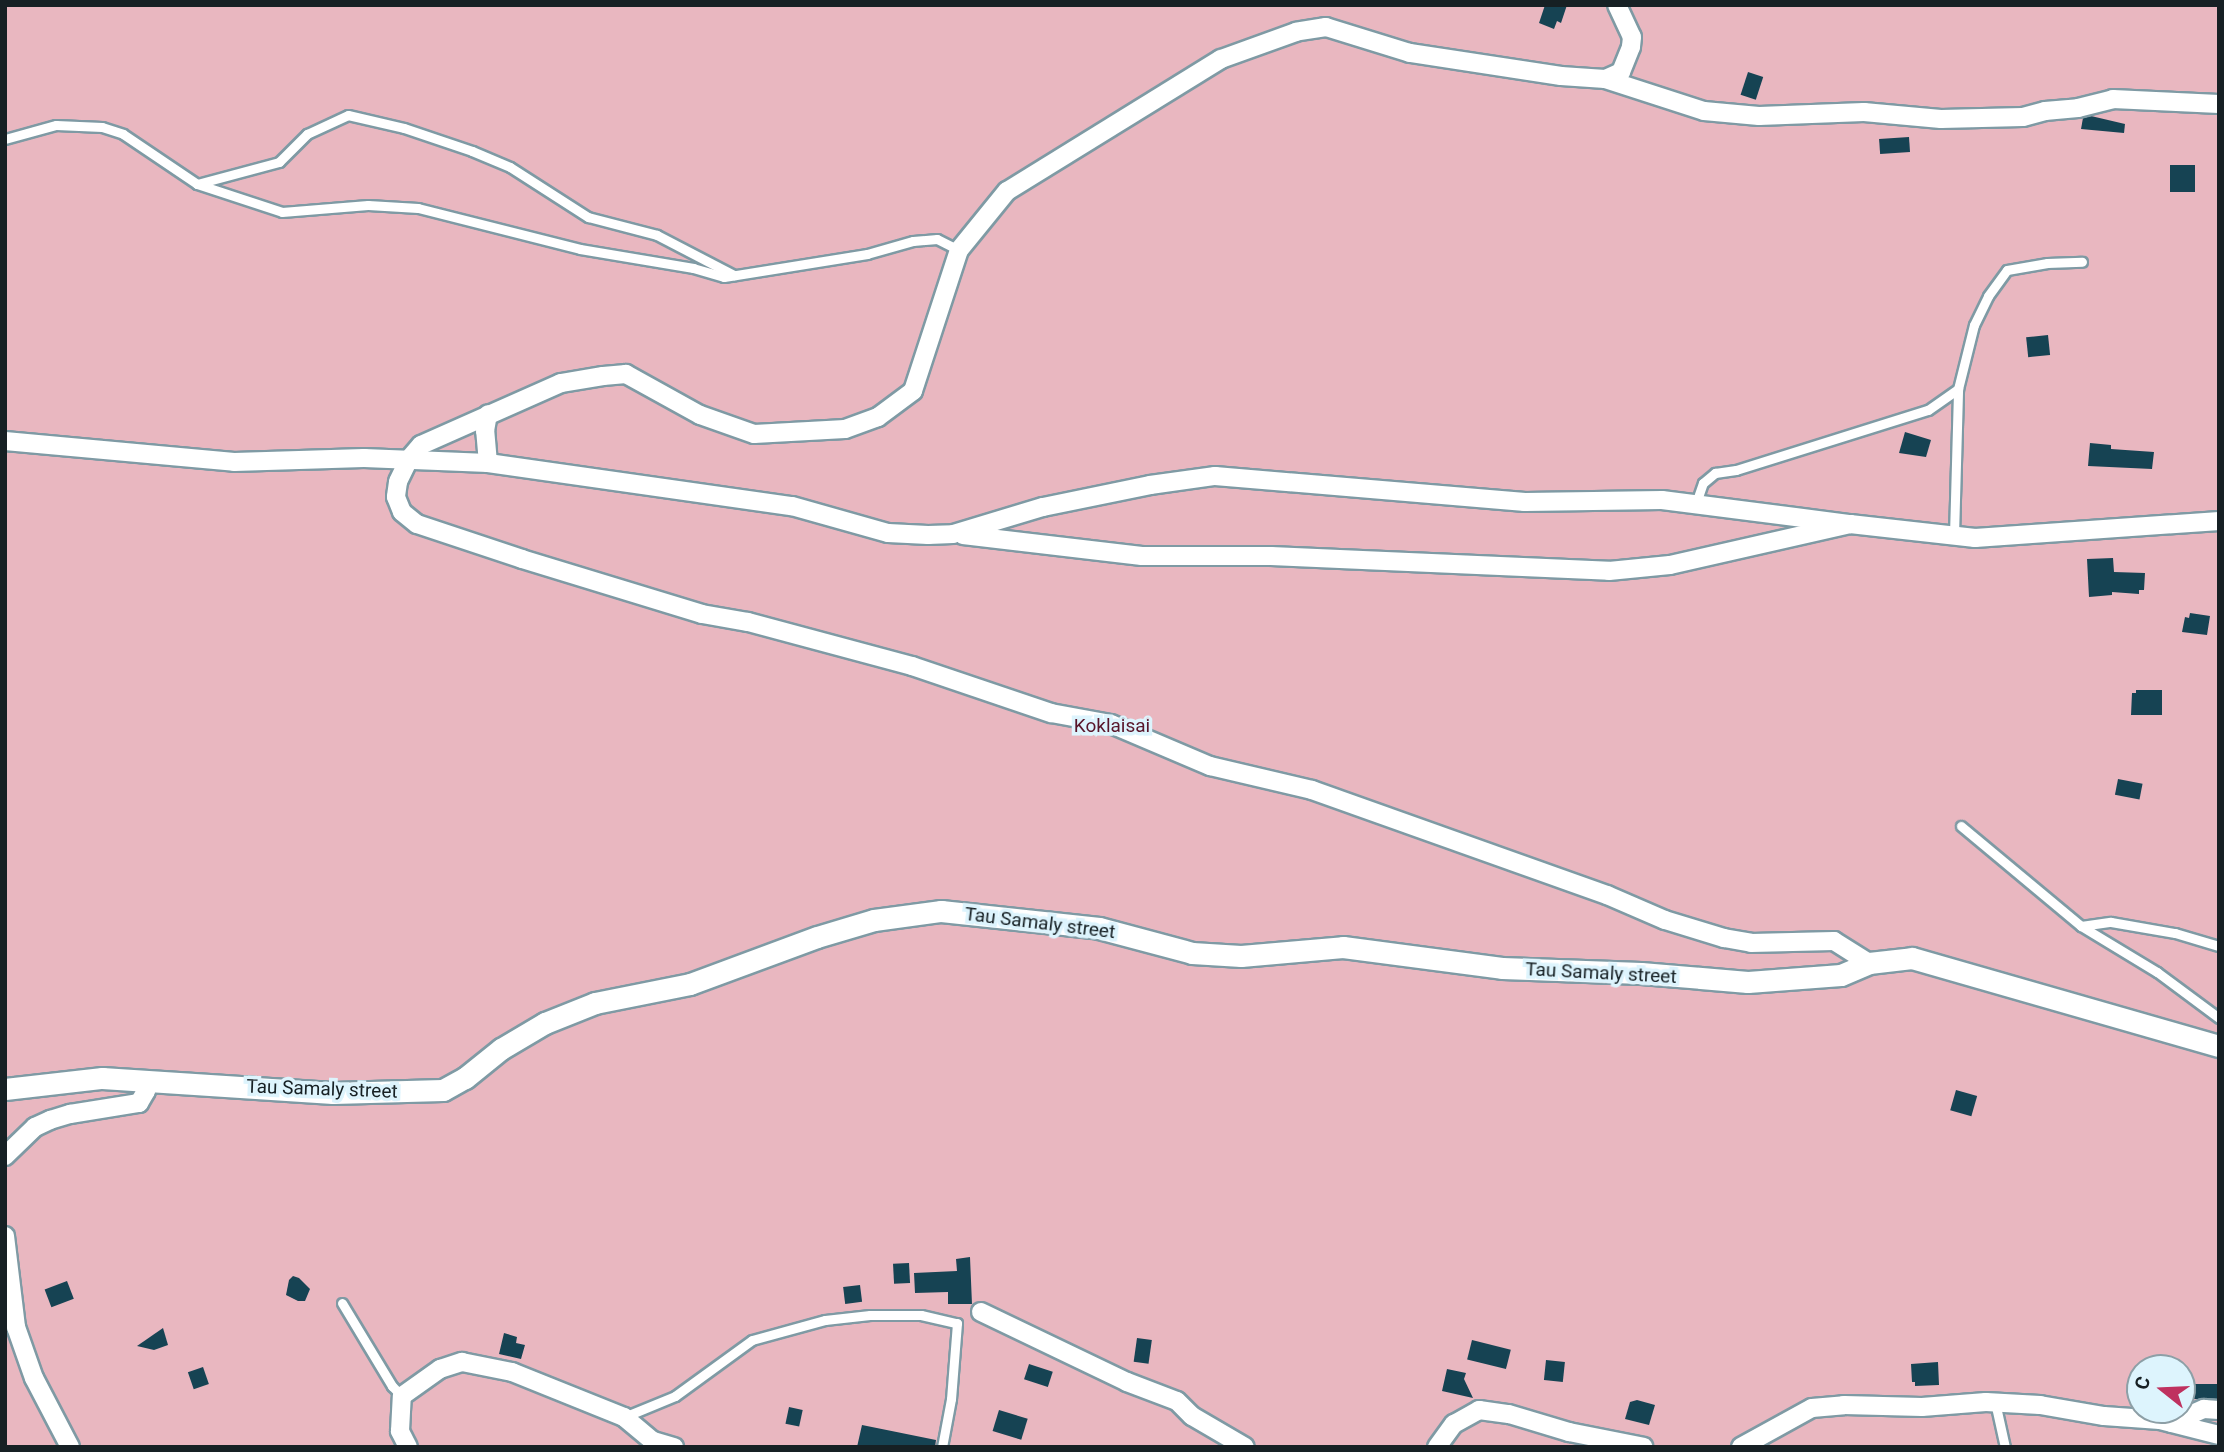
<!DOCTYPE html>
<html>
<head>
<meta charset="utf-8">
<style>
	body { margin:0 }
	#map { position:relative; width:2224px; height:1452px; overflow:hidden; background:#cce8f3; font-family:Roboto,sans-serif }
	div>[style] { position:absolute }
	[style*='--x'] { left:calc(var(--x)*1px); top:calc(var(--y)*1px); width:calc(var(--w)*1px); rotate:calc(var(--a)*1deg) }
	.green>* { inset:0; background:#e9b7c0 }
	.building>* { inset:0; background:#164353; transform-origin:0 0 }
	.roads { filter:drop-shadow(2px 0 #7f9aa4) drop-shadow(-2px 0 #7f9aa4) drop-shadow(0 2px #7f9aa4) drop-shadow(0 -2px #7f9aa4) }
	.service>* { height:9px; margin:-4.5px; padding:0 4.5px; transform-origin:4.5px; border-radius:4.5px; background:#fff }
	.minor>* { height:18px; margin:-9px; padding:0 9px; transform-origin:9px; border-radius:9px; background:#fff }
	.tertiary>* { height:21px; margin:-10.5px; padding:0 10.5px; transform-origin:10.5px; border-radius:10.5px; background:#fff }
	span { translate:-50% -50%; white-space:nowrap; text-align:center; line-height:1.15; -webkit-text-stroke:7px #ddf4fd; paint-order:stroke }
	.park-label { font-size:19px; color:#58152a }
	.street-label { font-size:19px; color:#162024 }
	.frame { position:absolute; inset:0; border:7px solid #162024; pointer-events:none }
	.north { position:absolute; left:2126px; top:1354px; width:70px; height:70px; box-sizing:border-box; background:#ddf4fd; border:2px solid #8d9fa6; border-radius:50%; rotate:288deg; font-size:19px; font-weight:700; line-height:28px; text-align:center; color:#162024 }
	.north::after { content:''; display:block; margin:auto; width:24px; height:32px; background:#bf315f; clip-path:polygon(50% 0,100% 100%,50% 72%,0 100%) }
</style>
</head>
<body>
<div id="map">
	<div class="green">
		<div style="clip-path:polygon(evenodd,5px 5px,2219px 5px,2219px 1447px,5px 1447px,5px 5px,2140px 1368px,2182px 1368px,2182px 1410px,2140px 1410px,2140px 1368px)"></div>
	</div>
	<div class="building">
		<div style="clip-path:polygon(1545px 5px,1567px 5px,1561px 23px,1557px 21px,1554px 29px,1539px 23px)"></div>
		<div style="left:1748px;top:72px;width:16px;height:24px;rotate:18deg"></div>
		<div style="clip-path:polygon(2091px 116px,2125px 124px,2124px 133px,2081px 129px,2083px 118px)"></div>
		<div style="left:1909px;top:137px;width:15px;height:30px;rotate:86deg"></div>
		<div style="left:2170px;top:165px;width:25px;height:27px"></div>
		<div style="left:2048px;top:335px;width:20px;height:22px;rotate:84deg"></div>
		<div style="clip-path:polygon(1905px 432px,1931px 440px,1926px 457px,1899px 453px)"></div>
		<div style="clip-path:polygon(2090px 443px,2111px 445px,2111px 449px,2154px 452px,2152px 469px,2088px 466px)"></div>
		<div style="clip-path:polygon(2113px 558px,2114px 572px,2145px 573px,2144px 590px,2139px 590px,2139px 594px,2112px 592px,2112px 595px,2089px 597px,2087px 559px)"></div>
		<div style="clip-path:polygon(2190px 613px,2210px 616px,2207px 635px,2182px 632px,2185px 617px,2189px 618px)"></div>
		<div style="clip-path:polygon(2136px 690px,2162px 690px,2162px 715px,2131px 715px,2132px 693px,2136px 693px)"></div>
		<div style="left:2118px;top:779px;width:25px;height:16px;rotate:11deg"></div>
		<div style="left:1956px;top:1090px;width:22px;height:21px;rotate:16deg"></div>
		<div style="clip-path:polygon(970px 1257px,972px 1304px,948px 1304px,948px 1292px,915px 1293px,914px 1273px,957px 1271px,956px 1259px)"></div>
		<div style="left:909px;top:1263px;width:20px;height:16px;rotate:87deg"></div>
		<div style="clip-path:polygon(293px 1276px,299px 1278px,310px 1289px,305px 1301px,298px 1301px,286px 1295px,289px 1280px)"></div>
		<div style="left:67px;top:1281px;width:19px;height:24px;rotate:69deg"></div>
		<div style="left:860px;top:1285px;width:17px;height:17px;rotate:83deg"></div>
		<div style="clip-path:polygon(163px 1328px,168px 1345px,154px 1350px,137px 1346px)"></div>
		<div style="clip-path:polygon(504px 1333px,517px 1337px,516px 1343px,525px 1345px,521px 1359px,499px 1354px)"></div>
		<div style="left:1137px;top:1338px;width:15px;height:24px;rotate:8deg"></div>
		<div style="left:1472px;top:1340px;width:40px;height:20px;rotate:14deg"></div>
		<div style="left:1546px;top:1360px;width:19px;height:20px;rotate:6deg"></div>
		<div style="clip-path:polygon(1938px 1362px,1939px 1385px,1915px 1386px,1915px 1382px,1912px 1382px,1911px 1364px)"></div>
		<div style="left:1029px;top:1364px;width:25px;height:16px;rotate:18deg"></div>
		<div style="left:203px;top:1367px;width:18px;height:16px;rotate:71deg"></div>
		<div style="clip-path:polygon(1447px 1369px,1466px 1373px,1464px 1379px,1473px 1398px,1442px 1391px)"></div>
		<div style="left:2219px;top:1384px;width:15px;height:37px;rotate:90deg"></div>
		<div style="clip-path:polygon(1637px 1400px,1655px 1405px,1649px 1425px,1625px 1419px,1630px 1402px)"></div>
		<div style="left:789px;top:1407px;width:14px;height:17px;rotate:12deg"></div>
		<div style="left:999px;top:1410px;width:30px;height:22px;rotate:17deg"></div>
		<div style="clip-path:polygon(862px 1425px,936px 1440px,935px 1447px,857px 1447px)"></div>
	</div>
	<div class="roads">
		<div class="service">
			<div style="--x:5;--y:139;--w:53;--a:-15.4"></div>
			<div style="--x:56;--y:125;--w:46;--a:2.5"></div>
			<div style="--x:102;--y:127;--w:22;--a:18"></div>
			<div style="--x:123;--y:134;--w:89;--a:34"></div>
			<div style="--x:197;--y:184;--w:89;--a:18.2"></div>
			<div style="--x:282;--y:212;--w:86;--a:-4.7"></div>
			<div style="--x:368;--y:205;--w:50;--a:3.4"></div>
			<div style="--x:418;--y:208;--w:167;--a:14.2"></div>
			<div style="--x:580;--y:249;--w:115;--a:9.5"></div>
			<div style="--x:693;--y:268;--w:32;--a:16"></div>
			<div style="--x:724;--y:277;--w:145;--a:-9.1"></div>
			<div style="--x:867;--y:254;--w:48;--a:-15.8"></div>
			<div style="--x:913;--y:241;--w:24;--a:-5"></div>
			<div style="--x:937;--y:239;--w:25;--a:27"></div>
			<div style="--x:197;--y:184;--w:85;--a:-15"></div>
			<div style="--x:279;--y:162;--w:40;--a:-45"></div>
			<div style="--x:307;--y:134;--w:45;--a:-24.9"></div>
			<div style="--x:348;--y:115;--w:57;--a:13.1"></div>
			<div style="--x:404;--y:128;--w:72;--a:18.7"></div>
			<div style="--x:472;--y:151;--w:41;--a:22.8"></div>
			<div style="--x:510;--y:167;--w:93;--a:32.7"></div>
			<div style="--x:588;--y:217;--w:71;--a:14.6"></div>
			<div style="--x:657;--y:235;--w:87;--a:27.5"></div>
			<div style="--x:1696;--y:503;--w:21;--a:-71"></div>
			<div style="--x:1703;--y:483;--w:16;--a:-40"></div>
			<div style="--x:1715;--y:473;--w:21;--a:-8"></div>
			<div style="--x:1736;--y:470;--w:201;--a:-17.4"></div>
			<div style="--x:1928;--y:410;--w:37;--a:-35"></div>
			<div style="--x:1954;--y:535;--w:146;--a:-88.4"></div>
			<div style="--x:1958;--y:389;--w:66;--a:-76"></div>
			<div style="--x:1974;--y:325;--w:32;--a:-64"></div>
			<div style="--x:1988;--y:296;--w:32;--a:-54"></div>
			<div style="--x:2007;--y:270;--w:41;--a:-9.9"></div>
			<div style="--x:2047;--y:263;--w:35;--a:-2"></div>
			<div style="--x:1961;--y:826;--w:156;--a:39.8"></div>
			<div style="--x:2081;--y:926;--w:89;--a:31.2"></div>
			<div style="--x:2157;--y:972;--w:77;--a:36.6"></div>
			<div style="--x:2081;--y:926;--w:30;--a:-8"></div>
			<div style="--x:2111;--y:922;--w:65;--a:9.8"></div>
			<div style="--x:2175;--y:933;--w:46;--a:16.5"></div>
			<div style="--x:342;--y:1303;--w:97;--a:58.9"></div>
			<div style="--x:392;--y:1386;--w:14;--a:45"></div>
			<div style="--x:1995;--y:1402;--w:46;--a:77.5"></div>
			<div style="--x:624;--y:1417;--w:55;--a:-22.4"></div>
			<div style="--x:675;--y:1396;--w:95;--a:-36"></div>
			<div style="--x:752;--y:1340;--w:76;--a:-15.3"></div>
			<div style="--x:825;--y:1320;--w:45;--a:-6.3"></div>
			<div style="--x:870;--y:1315;--w:51;--a:0"></div>
			<div style="--x:921;--y:1315;--w:37;--a:13"></div>
			<div style="--x:957;--y:1323;--w:76;--a:94.5"></div>
			<div style="--x:951;--y:1399;--w:49;--a:100.6"></div>
		</div>
		<div class="minor">
			<div style="--x:1617;--y:5;--w:35;--a:65"></div>
			<div style="--x:1632;--y:37;--w:10;--a:96"></div>
			<div style="--x:1631;--y:47;--w:27;--a:112"></div>
			<div style="--x:1621;--y:72;--w:17;--a:156"></div>
			<div style="--x:1605;--y:79;--w:44;--a:-176.1"></div>
			<div style="--x:1561;--y:76;--w:153;--a:-171.3"></div>
			<div style="--x:1410;--y:53;--w:88;--a:-162.8"></div>
			<div style="--x:1326;--y:27;--w:30;--a:171"></div>
			<div style="--x:1296;--y:32;--w:80;--a:160.2"></div>
			<div style="--x:1221;--y:59;--w:251;--a:148.3"></div>
			<div style="--x:1007;--y:191;--w:76;--a:129.1"></div>
			<div style="--x:959;--y:250;--w:148;--a:108.1"></div>
			<div style="--x:913;--y:391;--w:44;--a:143.4"></div>
			<div style="--x:878;--y:417;--w:35;--a:160"></div>
			<div style="--x:845;--y:429;--w:91;--a:176.9"></div>
			<div style="--x:754;--y:434;--w:57;--a:-160.6"></div>
			<div style="--x:700;--y:415;--w:85;--a:-151"></div>
			<div style="--x:626;--y:374;--w:23;--a:175"></div>
			<div style="--x:603;--y:376;--w:43;--a:170.5"></div>
			<div style="--x:561;--y:383;--w:153;--a:156.1"></div>
			<div style="--x:421;--y:445;--w:18;--a:131"></div>
			<div style="--x:409;--y:459;--w:25;--a:116"></div>
			<div style="--x:398;--y:482;--w:15;--a:98"></div>
			<div style="--x:396;--y:497;--w:16;--a:68"></div>
			<div style="--x:402;--y:512;--w:19;--a:39"></div>
			<div style="--x:417;--y:524;--w:111;--a:18.4"></div>
			<div style="--x:522;--y:559;--w:188;--a:17"></div>
			<div style="--x:702;--y:614;--w:47;--a:9.9"></div>
			<div style="--x:748;--y:622;--w:170;--a:15"></div>
			<div style="--x:912;--y:666;--w:147;--a:18.7"></div>
			<div style="--x:1051;--y:713;--w:61;--a:10.4"></div>
			<div style="--x:1111;--y:724;--w:108;--a:23"></div>
			<div style="--x:1210;--y:766;--w:105;--a:13.2"></div>
			<div style="--x:1312;--y:790;--w:313;--a:19.6"></div>
			<div style="--x:1607;--y:895;--w:63;--a:23.3"></div>
			<div style="--x:1665;--y:920;--w:62;--a:17"></div>
			<div style="--x:1724;--y:938;--w:27;--a:10"></div>
			<div style="--x:1751;--y:943;--w:83;--a:-1.4"></div>
			<div style="--x:1834;--y:941;--w:41;--a:32.2"></div>
			<div style="--x:1605;--y:79;--w:104;--a:17.9"></div>
			<div style="--x:1704;--y:111;--w:55;--a:5.2"></div>
			<div style="--x:1759;--y:116;--w:105;--a:-2.2"></div>
			<div style="--x:1864;--y:112;--w:77;--a:5.2"></div>
			<div style="--x:1941;--y:119;--w:82;--a:-1.4"></div>
			<div style="--x:2023;--y:117;--w:23;--a:-15"></div>
			<div style="--x:2045;--y:111;--w:33;--a:-5"></div>
			<div style="--x:2078;--y:108;--w:36;--a:-14"></div>
			<div style="--x:2113;--y:99;--w:106;--a:2.7"></div>
			<div style="--x:5;--y:441;--w:230;--a:5.2"></div>
			<div style="--x:234;--y:462;--w:130;--a:-1.8"></div>
			<div style="--x:364;--y:458;--w:124;--a:2.3"></div>
			<div style="--x:488;--y:463;--w:307;--a:8.1"></div>
			<div style="--x:792;--y:506;--w:100;--a:15.7"></div>
			<div style="--x:888;--y:533;--w:40;--a:2.9"></div>
			<div style="--x:928;--y:535;--w:25;--a:-2"></div>
			<div style="--x:953;--y:534;--w:94;--a:-16.7"></div>
			<div style="--x:1043;--y:507;--w:109;--a:-11.6"></div>
			<div style="--x:1150;--y:485;--w:66;--a:-7.9"></div>
			<div style="--x:1215;--y:476;--w:311;--a:4.8"></div>
			<div style="--x:1525;--y:502;--w:137;--a:-0.8"></div>
			<div style="--x:1662;--y:500;--w:190;--a:7.3"></div>
			<div style="--x:488;--y:463;--w:32;--a:-95"></div>
			<div style="--x:485;--y:431;--w:17;--a:-80"></div>
			<div style="--x:963;--y:535;--w:180;--a:6.7"></div>
			<div style="--x:1142;--y:556;--w:129;--a:0"></div>
			<div style="--x:1271;--y:556;--w:338;--a:2.5"></div>
			<div style="--x:1609;--y:571;--w:61;--a:-5.6"></div>
			<div style="--x:1670;--y:565;--w:185;--a:-12.8"></div>
			<div style="--x:1850;--y:524;--w:126;--a:6.4"></div>
			<div style="--x:1975;--y:538;--w:245;--a:-4"></div>
			<div style="--x:5;--y:1156;--w:42;--a:-44"></div>
			<div style="--x:35;--y:1127;--w:17;--a:-25"></div>
			<div style="--x:50;--y:1120;--w:21;--a:-17"></div>
			<div style="--x:70;--y:1114;--w:70;--a:-9.1"></div>
			<div style="--x:139;--y:1103;--w:14;--a:-60"></div>
			<div style="--x:146;--y:1091;--w:11;--a:-105"></div>
			<div style="--x:5;--y:1236;--w:92;--a:83.1"></div>
			<div style="--x:16;--y:1327;--w:54;--a:70.6"></div>
			<div style="--x:34;--y:1378;--w:78;--a:62.4"></div>
			<div style="--x:981;--y:1312;--w:162;--a:25.6"></div>
			<div style="--x:1127;--y:1382;--w:53;--a:20.8"></div>
			<div style="--x:1177;--y:1401;--w:21;--a:45"></div>
			<div style="--x:1192;--y:1416;--w:61;--a:30.3"></div>
			<div style="--x:2172;--y:1423;--w:35;--a:-24"></div>
			<div style="--x:2204;--y:1409;--w:15;--a:4"></div>
			<div style="--x:408;--y:1447;--w:18;--a:-117"></div>
			<div style="--x:400;--y:1431;--w:35;--a:-87"></div>
			<div style="--x:402;--y:1396;--w:47;--a:-35.4"></div>
			<div style="--x:440;--y:1369;--w:23;--a:-18"></div>
			<div style="--x:462;--y:1362;--w:51;--a:11.3"></div>
			<div style="--x:512;--y:1372;--w:121;--a:21.9"></div>
			<div style="--x:624;--y:1417;--w:38;--a:40"></div>
			<div style="--x:653;--y:1441;--w:22;--a:16"></div>
			<div style="--x:1437;--y:1447;--w:29;--a:-54"></div>
			<div style="--x:1454;--y:1424;--w:29;--a:-29"></div>
			<div style="--x:1479;--y:1410;--w:30;--a:8"></div>
			<div style="--x:1509;--y:1414;--w:63;--a:16.7"></div>
			<div style="--x:1569;--y:1432;--w:76;--a:11.3"></div>
			<div style="--x:1741;--y:1447;--w:81;--a:-28.8"></div>
			<div style="--x:1812;--y:1408;--w:32;--a:-5"></div>
			<div style="--x:1844;--y:1405;--w:78;--a:1.5"></div>
			<div style="--x:1922;--y:1407;--w:64;--a:-4.5"></div>
			<div style="--x:1986;--y:1402;--w:54;--a:3.2"></div>
			<div style="--x:2040;--y:1405;--w:65;--a:9.8"></div>
			<div style="--x:2104;--y:1416;--w:56;--a:4.1"></div>
			<div style="--x:2160;--y:1420;--w:61;--a:14.3"></div>
		</div>
		<div class="tertiary">
			<div style="--x:5;--y:1089;--w:98;--a:-6.5"></div>
			<div style="--x:102;--y:1078;--w:231;--a:3.7"></div>
			<div style="--x:333;--y:1093;--w:110;--a:-1.6"></div>
			<div style="--x:443;--y:1090;--w:25;--a:-29"></div>
			<div style="--x:465;--y:1078;--w:46;--a:-38.9"></div>
			<div style="--x:501;--y:1049;--w:51;--a:-30.6"></div>
			<div style="--x:545;--y:1023;--w:54;--a:-21.8"></div>
			<div style="--x:595;--y:1003;--w:97;--a:-11.3"></div>
			<div style="--x:690;--y:984;--w:135;--a:-20.3"></div>
			<div style="--x:817;--y:937;--w:59;--a:-16.6"></div>
			<div style="--x:874;--y:920;--w:68;--a:-7.7"></div>
			<div style="--x:941;--y:911;--w:159;--a:6.1"></div>
			<div style="--x:1099;--y:928;--w:96;--a:15"></div>
			<div style="--x:1192;--y:953;--w:49;--a:3.5"></div>
			<div style="--x:1241;--y:956;--w:102;--a:-5"></div>
			<div style="--x:1343;--y:947;--w:160;--a:7.5"></div>
			<div style="--x:1502;--y:968;--w:139;--a:2.1"></div>
			<div style="--x:1641;--y:973;--w:107;--a:4.8"></div>
			<div style="--x:1748;--y:982;--w:93;--a:-4.3"></div>
			<div style="--x:1841;--y:975;--w:30;--a:-23"></div>
			<div style="--x:1869;--y:963;--w:43;--a:-6.6"></div>
			<div style="--x:1912;--y:958;--w:319;--a:16"></div>
		</div>
	</div>
	<div class="park-label">
		<span style="left:1112px;top:726px">Koklaisai</span>
	</div>
	<div class="street-label">
		<span style="left:1040px;top:923px;rotate:7deg">Tau Samaly street</span>
		<span style="left:1601px;top:973px;rotate:3deg">Tau Samaly street</span>
		<span style="left:322px;top:1089px;rotate:2deg">Tau Samaly street</span>
	</div>
	<div class="frame"></div>
	<div class="north">С</div>
</div>
</body>
</html>
